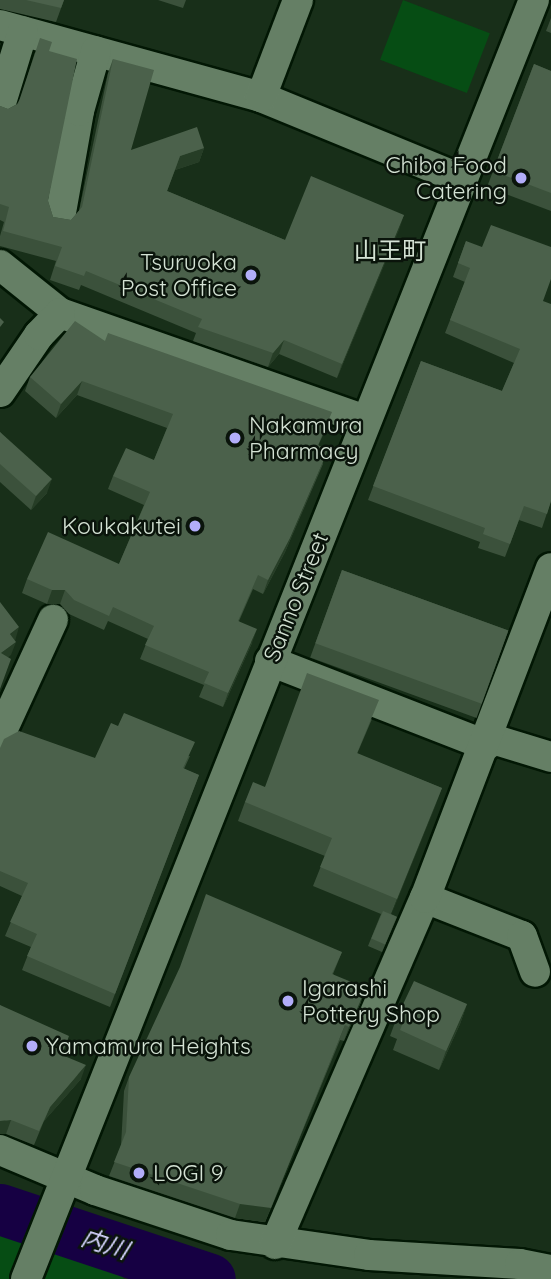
<!DOCTYPE html>
<html>
<head>
<meta charset="utf-8">
<style>
	body { margin:0 }
	#map { position:relative; width:551px; height:1279px; overflow:hidden; background:#182f19; font-family:Quicksand,"Noto Sans JP",sans-serif }
	div>[style] { position:absolute }
	[style*='--x'] { left:calc(var(--x)*1px); top:calc(var(--y)*1px); width:calc(var(--w)*1px); rotate:calc(var(--a)*1deg) }
	.green>* { inset:0; background:#064d14; transform-origin:0 0 }
	.river>* { height:51px; margin:-25.5px; padding:0 25.5px; transform-origin:25.5px; border-radius:25.5px; background:#160043 }
	.roads { filter:drop-shadow(2px 0 #021704) drop-shadow(-2px 0 #021704) drop-shadow(0 2px #021704) drop-shadow(0 -2px #021704) }
	.minor>* { height:30px; margin:-15px; padding:0 15px; transform-origin:15px; border-radius:15px; background:#657f65 }
	.wall>* { inset:0; background:#3b513b; transform-origin:0 0 }
	.shaded-wall>* { inset:0; background:#263d26 }
	.building>* { inset:0; background:#4b614b; transform-origin:0 0 }
	.dots>* { width:19px; height:19px; translate:-50% -50%; box-sizing:border-box; border:4px solid #0a140b; border-radius:50% }
	span { translate:-50% -50%; white-space:nowrap; text-align:center; line-height:1.15; -webkit-text-stroke:5px #0a140b; paint-order:stroke }
	.poi-label { font-size:23px; color:#d4e2d4 }
	.right { translate:-100% -50%; text-align:right }
	.left { translate:0 -50%; text-align:left }
	.street-label { font-size:23px; color:#d4e2d4 }
	.neighbourhood-label { font-size:24px; color:#d4e2d4 }
	.water-label { font-size:24px; color:#d5d4fe; font-style:italic }
</style>
</head>
<body>
<div id="map">
	<div class="green">
		<div style="left:403px;top:0;width:93px;height:64px;rotate:21deg"></div>
		<div style="clip-path:polygon(0 1233px,116px 1269px,124px 1279px,0 1279px)"></div>
	</div>
	<div class="river">
		<div style="--x:0;--y:1209;--w:221;--a:18.4"></div>
	</div>
	<div class="roads">
		<div class="minor">
			<div style="--x:0;--y:25;--w:271;--a:15.4"></div>
			<div style="--x:261;--y:97;--w:218;--a:22.3"></div>
			<div style="--x:261;--y:97;--w:104;--a:-69.1"></div>
			<div style="--x:0;--y:106;--w:78;--a:-73"></div>
			<div style="--x:60;--y:218;--w:109;--a:-79.9"></div>
			<div style="--x:79;--y:111;--w:62;--a:-74.2"></div>
			<div style="--x:0;--y:265;--w:77;--a:38.7"></div>
			<div style="--x:60;--y:313;--w:324;--a:19.3"></div>
			<div style="--x:0;--y:392;--w:69;--a:-55.6"></div>
			<div style="--x:39;--y:335;--w:30;--a:-46"></div>
			<div style="--x:270;--y:661;--w:232;--a:21.3"></div>
			<div style="--x:0;--y:735;--w:127;--a:-65.3"></div>
			<div style="--x:489;--y:738;--w:65;--a:17"></div>
			<div style="--x:425;--y:898;--w:104;--a:21.4"></div>
			<div style="--x:522;--y:936;--w:38;--a:70"></div>
			<div style="--x:0;--y:1150;--w:103;--a:22.8"></div>
			<div style="--x:95;--y:1190;--w:143;--a:18.3"></div>
			<div style="--x:231;--y:1235;--w:139;--a:8.2"></div>
			<div style="--x:369;--y:1255;--w:151;--a:3.4"></div>
			<div style="--x:520;--y:1264;--w:32;--a:11"></div>
			<div style="--x:275;--y:1244;--w:377;--a:-66.6"></div>
			<div style="--x:425;--y:898;--w:353;--a:-69.1"></div>
			<div style="--x:26;--y:1279;--w:1376;--a:-68.34"></div>
		</div>
	</div>
	<div class="wall">
		<div style="clip-path:polygon(0 0,64px 0,56px 22px,0 9px)"></div>
		<div style="clip-path:polygon(158px 0,186px 0,183px 8px)"></div>
		<div style="clip-path:polygon(551px 18px,551px 33px,546px 31px)"></div>
		<div style="clip-path:polygon(49px 51px,48px 201px,53px 217px,71px 220px,79px 211px,108px 73px,113px 59px,131px 150px,204px 148px,199px 162px,175px 170px,167px 191px,285px 240px,404px 215px,337px 378px,279px 354px,268px 367px,193px 341px,196px 333px,81px 285px,79px 290px,50px 280px,56px 261px,0 246px,0 236px,4px 222px,0 220px,0 106px,8px 109px,17px 104px)"></div>
		<div style="clip-path:polygon(534px 64px,551px 71px,551px 211px,487px 187px)"></div>
		<div style="clip-path:polygon(466px 241px,543px 301px,551px 501px,542px 528px,519px 520px,505px 557px,478px 548px,480px 542px,368px 500px,421px 361px,502px 391px,514px 363px,445px 333px,465px 282px,453px 277px)"></div>
		<div style="clip-path:polygon(105px 341px,327px 426px,318px 446px,323px 464px,285px 552px,263px 594px,253px 589px,239px 621px,252px 643px,223px 707px,199px 697px,204px 685px,140px 659px,148px 639px,108px 621px,104px 630px,69px 614px,60px 604px,47px 604px,22px 593px,27px 579px,119px 564px,144px 505px,108px 489px,113px 476px,154px 460px,167px 428px,77px 395px,56px 418px,25px 391px,30px 377px)"></div>
		<div style="clip-path:polygon(0 432px,47px 493px,31px 510px,0 482px)"></div>
		<div style="left:342px;top:570px;width:177px;height:93px;rotate:20deg"></div>
		<div style="clip-path:polygon(372px 719px,357px 754px,442px 788px,391px 914px,397px 917px,382px 952px,368px 946px,381px 914px,313px 886px,325px 856px,238px 821px,245px 802px,265px 787px)"></div>
		<div style="clip-path:polygon(0 748px,95px 758px,190px 756px,184px 769px,199px 775px,110px 1007px,22px 970px,31px 947px,5px 936px,22px 896px,0 886px)"></div>
		<div style="clip-path:polygon(342px 952px,333px 974px,361px 1002px,344px 1041px,340px 1040px,265px 1222px,235px 1218px,109px 1176px,121px 1146px,124px 1091px,129px 1077px)"></div>
		<div style="clip-path:polygon(467px 1004px,460px 1024px,439px 1070px,393px 1050px,397px 1039px,390px 1036px,397px 1017px)"></div>
		<div style="clip-path:polygon(0 1005px,62px 1055px,81px 1079px,44px 1121px,34px 1145px,6px 1134px)"></div>
	</div>
	<div class="shaded-wall">
		<div style="clip-path:polygon(204px 148px,199px 162px,175px 170px,180px 156px)"></div>
		<div style="clip-path:polygon(404px 215px,399px 230px,337px 378px,342px 364px)"></div>
		<div style="clip-path:polygon(284px 340px,279px 354px,268px 367px,273px 353px)"></div>
		<div style="clip-path:polygon(82px 381px,77px 395px,56px 418px,61px 404px)"></div>
		<div style="clip-path:polygon(328px 450px,285px 552px,263px 594px,268px 580px)"></div>
		<div style="clip-path:polygon(52px 479px,47px 493px,31px 510px,36px 496px)"></div>
		<div style="clip-path:polygon(52px 590px,65px 590px,60px 604px,47px 604px)"></div>
		<div style="clip-path:polygon(19px 627px,15px 641px,10px 634px)"></div>
		<div style="clip-path:polygon(257px 629px,252px 643px,223px 707px,228px 693px)"></div>
		<div style="clip-path:polygon(16px 642px,11px 655px,0 664px,1px 653px)"></div>
		<div style="clip-path:polygon(442px 788px,435px 807px,390px 918px,397px 899px)"></div>
		<div style="clip-path:polygon(366px 988px,361px 1002px,344px 1041px,349px 1027px)"></div>
		<div style="clip-path:polygon(467px 1004px,460px 1024px,439px 1070px,446px 1051px)"></div>
		<div style="clip-path:polygon(345px 1025px,265px 1222px,235px 1218px,240px 1204px)"></div>
		<div style="clip-path:polygon(86px 1065px,81px 1079px,44px 1121px,34px 1145px,50px 1107px)"></div>
		<div style="clip-path:polygon(11px 1120px,6px 1134px,0 1134px,0 1121px)"></div>
	</div>
	<div class="building">
		<div style="clip-path:polygon(26px 0,64px 0,61px 8px)"></div>
		<div style="clip-path:polygon(40px 38px,52px 42px,49px 51px,77px 59px,48px 201px,53px 217px,71px 220px,82px 207px,113px 59px,154px 70px,131px 150px,197px 127px,204px 148px,180px 156px,167px 191px,285px 240px,311px 176px,404px 215px,342px 364px,284px 340px,273px 353px,198px 327px,202px 319px,86px 271px,84px 276px,55px 266px,62px 247px,3px 231px,9px 207px,0 204px,0 106px,8px 109px,18px 104px)"></div>
		<div style="clip-path:polygon(534px 64px,551px 71px,551px 193px,493px 171px)"></div>
		<div style="clip-path:polygon(491px 225px,551px 247px,551px 279px,543px 301px,551px 304px,551px 501px,547px 514px,524px 506px,510px 544px,483px 534px,485px 528px,373px 486px,421px 361px,502px 391px,520px 349px,450px 320px,470px 268px,458px 263px,466px 241px,482px 247px)"></div>
		<div style="clip-path:polygon(0 318px,4px 322px,0 327px)"></div>
		<div style="clip-path:polygon(75px 321px,105px 341px,108px 333px,332px 412px,318px 445px,328px 450px,290px 538px,268px 580px,258px 575px,238px 621px,257px 629px,228px 693px,204px 683px,209px 672px,145px 645px,154px 626px,113px 607px,109px 616px,74px 600px,65px 590px,52px 590px,27px 579px,48px 532px,119px 564px,150px 492px,113px 476px,126px 448px,154px 460px,173px 414px,82px 381px,61px 404px,30px 377px)"></div>
		<div style="clip-path:polygon(0 432px,52px 479px,36px 496px,0 464px)"></div>
		<div style="left:342px;top:570px;width:177px;height:78px;rotate:20deg"></div>
		<div style="clip-path:polygon(0 602px,19px 627px,10px 634px,16px 642px,1px 653px,11px 659px,0 689px)"></div>
		<div style="clip-path:polygon(307px 673px,379px 700px,357px 753px,442px 788px,397px 899px,320px 867px,332px 838px,245px 802px,253px 782px,265px 787px)"></div>
		<div style="clip-path:polygon(124px 713px,195px 742px,183px 768px,199px 775px,115px 994px,27px 956px,37px 934px,10px 922px,28px 883px,0 871px,0 748px,4px 739px,19px 731px,95px 758px,111px 723px,118px 726px)"></div>
		<div style="clip-path:polygon(206px 894px,342px 952px,332px 974px,366px 988px,349px 1027px,345px 1025px,271px 1208px,240px 1204px,114px 1162px,126px 1132px,129px 1077px,180px 967px)"></div>
		<div style="left:383px;top:911px;width:15px;height:30px;rotate:23deg"></div>
		<div style="clip-path:polygon(414px 981px,467px 1004px,446px 1051px,400px 1030px,404px 1020px,397px 1017px)"></div>
		<div style="clip-path:polygon(0 1005px,69px 1036px,62px 1055px,86px 1065px,50px 1107px,39px 1131px,11px 1120px,0 1121px)"></div>
	</div>
	<div class="dots">
		<div style="left:521px;top:178px;background:#b2adf9"></div>
		<div style="left:251px;top:275px;background:#b2adf9"></div>
		<div style="left:235px;top:438px;background:#b2adf9"></div>
		<div style="left:195px;top:526px;background:#b2adf9"></div>
		<div style="left:288px;top:1001px;background:#b2adf9"></div>
		<div style="left:32px;top:1046px;background:#b2adf9"></div>
		<div style="left:139px;top:1173px;background:#b2adf9"></div>
	</div>
	<div class="poi-label">
		<span class="right" style="left:507px;top:178px">Chiba Food<br>Catering</span>
		<span class="right" style="left:237px;top:275px">Tsuruoka<br>Post Office</span>
		<span class="left" style="left:249px;top:438px">Nakamura<br>Pharmacy</span>
		<span class="right" style="left:181px;top:526px">Koukakutei</span>
		<span class="left" style="left:302px;top:1001px">Igarashi<br>Pottery Shop</span>
		<span class="left" style="left:46px;top:1046px">Yamamura Heights</span>
		<span class="left" style="left:153px;top:1173px">LOGI 9</span>
	</div>
	<div class="street-label">
		<span style="left:296px;top:597px;rotate:-68deg">Sanno Street</span>
	</div>
	<div class="neighbourhood-label">
		<span style="left:390px;top:251px">山王町</span>
	</div>
	<div class="water-label">
		<span style="left:105px;top:1244px;rotate:18deg">内川</span>
	</div>
</div>
</body>
</html>
